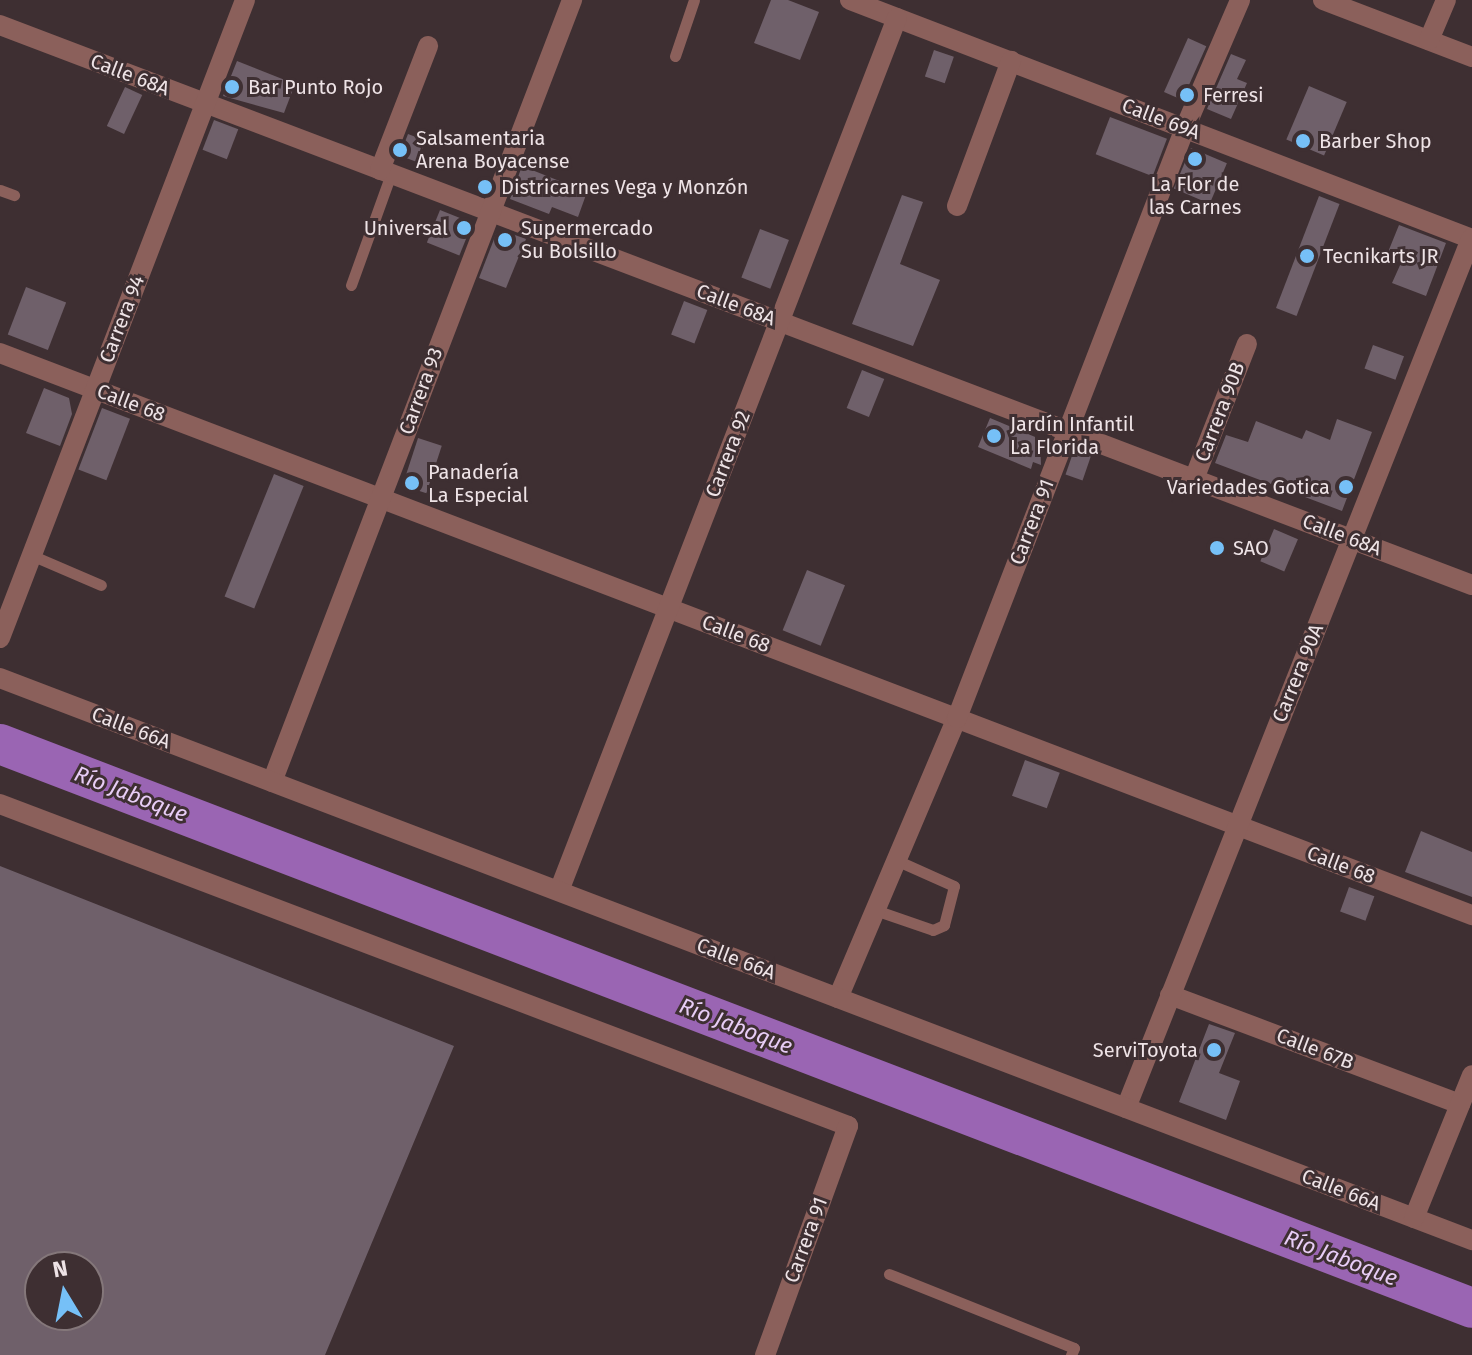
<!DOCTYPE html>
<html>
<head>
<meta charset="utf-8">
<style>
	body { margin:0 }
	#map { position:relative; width:1472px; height:1355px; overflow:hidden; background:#3e2f32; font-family:"Fira Sans",sans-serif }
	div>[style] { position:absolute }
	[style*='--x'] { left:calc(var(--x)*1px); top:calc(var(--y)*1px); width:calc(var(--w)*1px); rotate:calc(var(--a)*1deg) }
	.river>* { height:40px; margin:-20px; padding:0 20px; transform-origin:20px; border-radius:20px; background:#9a65b3 }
	.building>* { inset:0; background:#6f606a; transform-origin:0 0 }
	.service>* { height:11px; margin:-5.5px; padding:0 5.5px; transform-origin:5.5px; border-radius:5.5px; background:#8b605b }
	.minor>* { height:20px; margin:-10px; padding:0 10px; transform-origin:10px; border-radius:10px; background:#8b605b }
	.tertiary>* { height:20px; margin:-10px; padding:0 10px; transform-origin:10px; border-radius:10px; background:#8b605b }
	.dots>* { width:22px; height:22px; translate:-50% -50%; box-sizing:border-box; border:4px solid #3e2f32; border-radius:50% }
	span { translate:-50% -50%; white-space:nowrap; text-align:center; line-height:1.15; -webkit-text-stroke:6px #3e2f32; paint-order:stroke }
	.street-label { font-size:20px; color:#eee3e6 }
	.poi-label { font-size:20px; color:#eee3e6 }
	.left { translate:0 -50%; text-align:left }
	.right { translate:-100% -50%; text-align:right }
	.water-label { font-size:22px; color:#e8cdf6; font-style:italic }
	.north { position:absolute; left:24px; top:1251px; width:80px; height:80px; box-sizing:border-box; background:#3e2f32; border:2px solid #84777a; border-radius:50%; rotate:350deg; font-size:22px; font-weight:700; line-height:32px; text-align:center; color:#eee3e6 }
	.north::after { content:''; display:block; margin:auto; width:28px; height:36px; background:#76c0f7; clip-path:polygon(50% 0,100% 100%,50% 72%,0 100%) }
</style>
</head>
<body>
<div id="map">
	<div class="river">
		<div style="--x:0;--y:744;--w:1576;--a:20.96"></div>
	</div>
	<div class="building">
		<div style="clip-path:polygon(771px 0,788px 0,819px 12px,800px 60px,754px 43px)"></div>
		<div style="left:1188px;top:38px;width:20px;height:59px;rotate:24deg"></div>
		<div style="left:934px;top:50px;width:21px;height:28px;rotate:19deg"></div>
		<div style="clip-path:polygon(1231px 54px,1246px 60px,1237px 79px,1247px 83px,1231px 119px,1207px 109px)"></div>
		<div style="clip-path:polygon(237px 61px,295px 84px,284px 113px,223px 96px)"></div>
		<div style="left:1309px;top:86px;width:41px;height:58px;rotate:23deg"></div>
		<div style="left:125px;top:87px;width:19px;height:43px;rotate:25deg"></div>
		<div style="left:1110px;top:117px;width:61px;height:40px;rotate:21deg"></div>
		<div style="left:214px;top:120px;width:26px;height:32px;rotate:21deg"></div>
		<div style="left:408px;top:134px;width:19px;height:23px;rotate:21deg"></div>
		<div style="left:1191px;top:148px;width:39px;height:44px;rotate:23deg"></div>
		<div style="clip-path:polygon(522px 166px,587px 192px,578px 217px,552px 207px,549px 214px,510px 199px)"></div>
		<div style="clip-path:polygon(902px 195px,923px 202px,900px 264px,940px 280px,913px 346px,852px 324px)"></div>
		<div style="left:1319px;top:196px;width:22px;height:120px;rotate:21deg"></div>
		<div style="left:440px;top:210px;width:35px;height:35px;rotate:22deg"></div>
		<div style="clip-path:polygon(1399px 225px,1446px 243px,1426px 296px,1392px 283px,1401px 263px,1386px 257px)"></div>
		<div style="left:760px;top:229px;width:31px;height:52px;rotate:21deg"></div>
		<div style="clip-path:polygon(504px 231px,526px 239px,506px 288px,479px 278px,496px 234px)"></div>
		<div style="left:26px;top:287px;width:43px;height:51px;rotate:21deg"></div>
		<div style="left:684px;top:301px;width:25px;height:36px;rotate:21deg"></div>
		<div style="left:1373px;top:345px;width:33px;height:25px;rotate:20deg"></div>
		<div style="left:862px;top:370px;width:24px;height:41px;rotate:22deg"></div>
		<div style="clip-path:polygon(44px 388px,69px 398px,72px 414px,60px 446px,26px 433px)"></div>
		<div style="left:102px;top:408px;width:30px;height:66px;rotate:21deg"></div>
		<div style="clip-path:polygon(990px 418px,1040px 439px,1041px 465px,1033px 462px,1031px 469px,978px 447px)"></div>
		<div style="clip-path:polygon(1337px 419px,1372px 432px,1342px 511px,1215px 463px,1226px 435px,1248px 442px,1256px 421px,1302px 439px,1306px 430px,1330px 440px)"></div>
		<div style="left:418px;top:438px;width:25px;height:50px;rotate:18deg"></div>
		<div style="left:1074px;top:450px;width:18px;height:26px;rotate:19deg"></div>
		<div style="left:274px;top:474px;width:32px;height:132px;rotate:22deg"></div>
		<div style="left:1274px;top:529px;width:26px;height:35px;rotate:23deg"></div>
		<div style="left:807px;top:570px;width:41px;height:65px;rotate:22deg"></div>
		<div style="left:1025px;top:760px;width:37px;height:38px;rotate:20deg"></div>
		<div style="clip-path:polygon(1421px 831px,1472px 852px,1472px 897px,1405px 872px)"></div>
		<div style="clip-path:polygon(evenodd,0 866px,454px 1046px,325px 1355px,0 1355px,0 866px,40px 1267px,88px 1267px,88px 1315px,40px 1315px,40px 1267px)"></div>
		<div style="left:1349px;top:887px;width:27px;height:26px;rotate:20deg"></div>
		<div style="clip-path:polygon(1209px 1024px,1235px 1033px,1219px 1073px,1240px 1081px,1226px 1120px,1179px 1102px)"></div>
	</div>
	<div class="service">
		<div style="--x:675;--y:56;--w:59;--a:-71.3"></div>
		<div style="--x:0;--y:190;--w:15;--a:20"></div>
		<div style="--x:351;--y:285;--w:118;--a:-70.2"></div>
		<div style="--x:31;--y:555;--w:76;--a:23.2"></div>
		<div style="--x:875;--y:910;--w:61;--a:19"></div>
		<div style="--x:933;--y:930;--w:12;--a:-24"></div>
		<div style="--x:944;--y:925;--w:40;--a:-75.6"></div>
		<div style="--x:954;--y:886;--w:64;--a:-155.9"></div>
		<div style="--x:889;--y:1274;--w:199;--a:21.8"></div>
		<div style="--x:1074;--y:1348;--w:8;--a:113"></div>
	</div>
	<div class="minor">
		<div style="--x:850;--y:0;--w:666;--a:21.02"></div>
		<div style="--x:1323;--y:0;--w:160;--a:20.9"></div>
		<div style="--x:0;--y:25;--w:1575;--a:20.83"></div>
		<div style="--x:1429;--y:40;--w:43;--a:-67"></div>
		<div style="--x:380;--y:170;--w:133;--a:-68.8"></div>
		<div style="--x:957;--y:206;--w:155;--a:-69.6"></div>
		<div style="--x:0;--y:353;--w:1576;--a:20.9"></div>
		<div style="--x:1194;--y:479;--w:145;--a:-68.6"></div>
		<div style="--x:0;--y:638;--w:683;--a:-68.99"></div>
		<div style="--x:272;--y:782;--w:838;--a:-69.01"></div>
		<div style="--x:0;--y:804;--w:907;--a:20.79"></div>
		<div style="--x:848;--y:1126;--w:244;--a:109.9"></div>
		<div style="--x:559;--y:891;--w:936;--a:-68.84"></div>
		<div style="--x:1170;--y:995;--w:310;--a:20.6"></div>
		<div style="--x:838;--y:998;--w:304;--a:-67"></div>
		<div style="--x:957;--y:718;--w:633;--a:-68.87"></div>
		<div style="--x:1185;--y:128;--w:139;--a:-66.7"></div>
		<div style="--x:1126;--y:1108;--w:935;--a:-68.35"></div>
	</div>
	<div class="tertiary">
		<div style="--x:0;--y:678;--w:1576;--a:20.9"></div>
		<div style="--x:1414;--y:1218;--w:154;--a:-67.9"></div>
	</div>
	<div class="dots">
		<div style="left:232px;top:87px;background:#76c0f7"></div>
		<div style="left:1187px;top:95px;background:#76c0f7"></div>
		<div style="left:1303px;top:141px;background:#76c0f7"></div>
		<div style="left:400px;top:150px;background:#76c0f7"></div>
		<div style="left:1195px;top:159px;background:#76c0f7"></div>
		<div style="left:485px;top:187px;background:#76c0f7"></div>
		<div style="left:464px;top:228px;background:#76c0f7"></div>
		<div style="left:505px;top:240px;background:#76c0f7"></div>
		<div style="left:1307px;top:256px;background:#76c0f7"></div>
		<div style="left:994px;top:436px;background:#76c0f7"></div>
		<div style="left:412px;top:483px;background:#76c0f7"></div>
		<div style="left:1346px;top:487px;background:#76c0f7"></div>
		<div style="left:1217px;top:548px;background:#76c0f7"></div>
		<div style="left:1214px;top:1050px;background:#76c0f7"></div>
	</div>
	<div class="street-label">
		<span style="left:130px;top:75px;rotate:21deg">Calle 68A</span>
		<span style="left:1161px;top:119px;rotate:21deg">Calle 69A</span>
		<span style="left:736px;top:305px;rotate:21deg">Calle 68A</span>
		<span style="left:122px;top:319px;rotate:-69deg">Carrera 94</span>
		<span style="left:421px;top:391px;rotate:-70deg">Carrera 93</span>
		<span style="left:131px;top:403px;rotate:21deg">Calle 68</span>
		<span style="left:1220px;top:412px;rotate:-69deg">Carrera 90B</span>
		<span style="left:728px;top:454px;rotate:-69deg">Carrera 92</span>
		<span style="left:1032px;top:522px;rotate:-69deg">Carrera 91</span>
		<span style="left:1342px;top:535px;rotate:21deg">Calle 68A</span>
		<span style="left:736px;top:634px;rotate:21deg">Calle 68</span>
		<span style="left:1298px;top:673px;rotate:-68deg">Carrera 90A</span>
		<span style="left:131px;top:728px;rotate:21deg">Calle 66A</span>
		<span style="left:1341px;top:865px;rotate:21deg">Calle 68</span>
		<span style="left:736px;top:959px;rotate:21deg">Calle 66A</span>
		<span style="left:1315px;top:1049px;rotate:21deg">Calle 67B</span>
		<span style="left:1341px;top:1190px;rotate:21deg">Calle 66A</span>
		<span style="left:806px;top:1240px;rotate:-70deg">Carrera 91</span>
	</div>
	<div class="poi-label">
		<span class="left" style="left:248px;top:87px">Bar Punto Rojo</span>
		<span class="left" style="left:1203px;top:95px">Ferresi</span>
		<span class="left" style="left:416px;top:150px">Salsamentaria<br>Arena Boyacense</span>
		<span class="left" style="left:1319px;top:141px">Barber Shop</span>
		<span style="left:1195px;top:196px">La Flor de<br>las Carnes</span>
		<span class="left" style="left:501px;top:187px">Districarnes Vega y Monzón</span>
		<span class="right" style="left:448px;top:228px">Universal</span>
		<span class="left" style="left:521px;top:240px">Supermercado<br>Su Bolsillo</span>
		<span class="left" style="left:1323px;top:256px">Tecnikarts JR</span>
		<span class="left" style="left:1010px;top:436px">Jardín Infantil<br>La Florida</span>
		<span class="left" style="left:428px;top:484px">Panadería<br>La Especial</span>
		<span class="right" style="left:1330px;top:487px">Variedades Gotica</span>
		<span class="left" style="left:1233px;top:548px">SAO</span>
		<span class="right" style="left:1198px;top:1050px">ServiToyota</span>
	</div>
	<div class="water-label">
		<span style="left:131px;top:794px;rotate:21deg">Río Jaboque</span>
		<span style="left:736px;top:1026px;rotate:21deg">Río Jaboque</span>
		<span style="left:1341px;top:1258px;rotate:21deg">Río Jaboque</span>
	</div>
	<div class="north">N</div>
</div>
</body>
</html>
